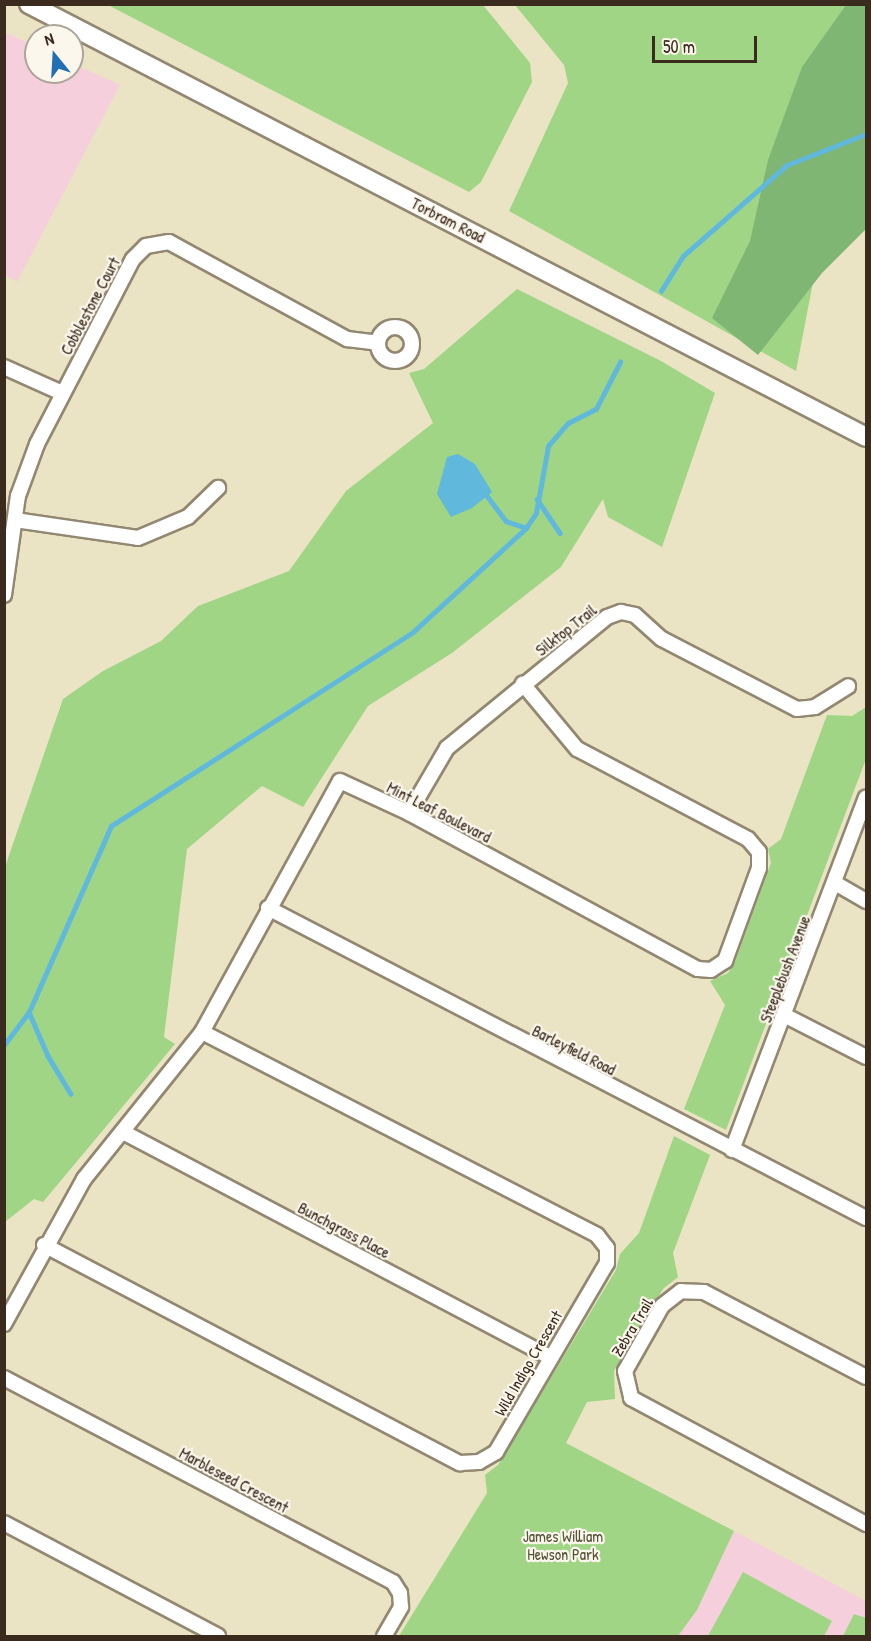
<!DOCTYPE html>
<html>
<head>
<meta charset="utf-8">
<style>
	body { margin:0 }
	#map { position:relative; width:871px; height:1641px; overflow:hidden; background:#eae4c4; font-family:"Patrick Hand",sans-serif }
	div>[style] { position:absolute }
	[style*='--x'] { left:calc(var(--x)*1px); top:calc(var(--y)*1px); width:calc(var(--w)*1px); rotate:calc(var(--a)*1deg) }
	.built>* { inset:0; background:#f5cfdb }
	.green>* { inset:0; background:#a0d586 }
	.forest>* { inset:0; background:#80b673 }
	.water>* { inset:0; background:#60b8dd }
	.stream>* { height:4.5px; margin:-2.25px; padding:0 2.25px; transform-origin:2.25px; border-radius:2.25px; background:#60b8dd }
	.roads { filter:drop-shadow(2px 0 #928771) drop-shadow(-2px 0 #928771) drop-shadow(0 2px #928771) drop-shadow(0 -2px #928771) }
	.minor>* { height:14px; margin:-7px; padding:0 7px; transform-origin:7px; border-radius:7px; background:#fff }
	.minor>.ring { margin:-7px; padding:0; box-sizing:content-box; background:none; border:14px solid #fff; border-radius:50% }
	.secondary>* { height:18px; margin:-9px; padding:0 9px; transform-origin:9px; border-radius:9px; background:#fff }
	span { translate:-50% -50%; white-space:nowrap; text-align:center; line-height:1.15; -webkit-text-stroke:4.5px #fbf7ec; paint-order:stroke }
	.street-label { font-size:16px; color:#3b2a1e }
	.park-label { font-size:16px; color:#545538 }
	.frame { position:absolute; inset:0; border:6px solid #3b2a1e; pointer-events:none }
	.north { position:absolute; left:24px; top:24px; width:60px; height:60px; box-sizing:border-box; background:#fbf7ec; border:2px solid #aea59a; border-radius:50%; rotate:342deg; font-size:16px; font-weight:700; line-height:24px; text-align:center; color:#3b2a1e }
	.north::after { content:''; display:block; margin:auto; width:21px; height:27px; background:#1f6fb2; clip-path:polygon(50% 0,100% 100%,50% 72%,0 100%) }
	.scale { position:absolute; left:652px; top:36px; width:105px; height:27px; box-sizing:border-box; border:3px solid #3b2a1e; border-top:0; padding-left:8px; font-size:18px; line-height:21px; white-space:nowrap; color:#3b2a1e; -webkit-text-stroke:4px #fbf7ec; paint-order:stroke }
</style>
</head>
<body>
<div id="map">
	<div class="built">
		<div style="clip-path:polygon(4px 32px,36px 46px,36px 72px,72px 72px,72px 63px,120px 85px,17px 282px,5px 275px)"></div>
		<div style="clip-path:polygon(734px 1531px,866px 1601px,866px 1636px,678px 1636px,697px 1610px)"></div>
	</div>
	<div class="green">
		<div style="clip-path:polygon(108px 5px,483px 5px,530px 63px,532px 82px,481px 182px,469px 192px)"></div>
		<div style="clip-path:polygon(515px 5px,866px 5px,796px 371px,509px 211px,568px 83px,564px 65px)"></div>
		<div style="clip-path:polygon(517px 289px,661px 361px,715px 393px,662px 547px,608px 517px,603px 499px,561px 567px,452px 653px,368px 706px,303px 807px,262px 786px,187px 849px,164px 1037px,175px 1044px,43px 1202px,34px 1199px,5px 1222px,5px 867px,63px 699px,103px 671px,161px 641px,198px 606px,289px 571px,346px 491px,433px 423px,409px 373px,424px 369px)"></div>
		<div style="clip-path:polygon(866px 707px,866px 759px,726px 1130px,684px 1109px,725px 1005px,710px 981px,728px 973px,735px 962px,771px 863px,768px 849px,781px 839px,827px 715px,852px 716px)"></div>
		<div style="clip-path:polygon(674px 1136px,710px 1155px,673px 1253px,678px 1277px,663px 1289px,614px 1371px,615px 1399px,587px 1402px,566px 1443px,734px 1531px,697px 1610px,678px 1636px,399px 1636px,487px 1493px,485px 1475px,498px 1465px,616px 1270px,620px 1254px,639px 1233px)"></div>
		<div style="clip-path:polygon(743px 1572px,832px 1621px,824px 1636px,708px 1636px)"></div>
		<div style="clip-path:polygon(854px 1614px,866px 1618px,866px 1636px,843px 1636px)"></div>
	</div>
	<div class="forest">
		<div style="clip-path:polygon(846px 5px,866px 5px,866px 229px,822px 273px,758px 355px,712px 318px,750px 241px,768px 160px,802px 67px)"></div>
	</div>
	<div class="water">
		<div style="clip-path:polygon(458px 454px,475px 464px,492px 492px,472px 508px,451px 517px,437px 494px,447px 457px)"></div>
	</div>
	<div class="stream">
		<div style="--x:661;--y:291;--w:41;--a:-57.8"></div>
		<div style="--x:683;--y:256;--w:138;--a:-41.2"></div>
		<div style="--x:787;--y:165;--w:85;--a:-21.4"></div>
		<div style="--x:485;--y:493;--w:35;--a:53"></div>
		<div style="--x:506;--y:521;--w:21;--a:19"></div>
		<div style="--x:537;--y:499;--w:41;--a:55.9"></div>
		<div style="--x:29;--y:1012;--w:48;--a:66.6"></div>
		<div style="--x:48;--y:1056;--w:44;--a:58.8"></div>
		<div style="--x:4;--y:1045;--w:41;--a:-52.9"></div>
		<div style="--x:29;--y:1012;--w:203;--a:-66.2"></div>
		<div style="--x:111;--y:826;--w:359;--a:-32.7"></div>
		<div style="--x:413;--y:632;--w:154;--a:-42.6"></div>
		<div style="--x:526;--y:528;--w:18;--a:-56"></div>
		<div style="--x:536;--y:513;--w:68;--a:-79.8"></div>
		<div style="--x:548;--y:446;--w:30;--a:-49"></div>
		<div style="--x:568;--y:423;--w:31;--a:-27"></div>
		<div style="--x:596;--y:409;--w:53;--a:-62.9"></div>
	</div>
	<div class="roads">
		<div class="minor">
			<div class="ring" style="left:378px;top:327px;width:20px;height:20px"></div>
			<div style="--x:4;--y:367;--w:64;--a:24.1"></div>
			<div style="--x:15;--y:520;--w:124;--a:8.3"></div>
			<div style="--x:138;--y:538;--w:54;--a:-22.8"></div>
			<div style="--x:188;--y:517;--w:42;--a:-44"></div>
			<div style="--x:4;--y:595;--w:100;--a:-82"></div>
			<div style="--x:18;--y:496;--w:55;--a:-69.9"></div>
			<div style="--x:37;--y:444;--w:208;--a:-62.6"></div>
			<div style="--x:133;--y:259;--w:18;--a:-45"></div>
			<div style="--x:146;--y:246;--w:23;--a:-10"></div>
			<div style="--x:169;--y:242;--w:203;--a:28.6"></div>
			<div style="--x:347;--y:339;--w:31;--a:7"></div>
			<div style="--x:409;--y:813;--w:75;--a:-59.7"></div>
			<div style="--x:447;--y:748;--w:207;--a:-39.3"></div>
			<div style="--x:607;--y:617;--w:15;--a:-20"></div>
			<div style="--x:621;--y:612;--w:14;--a:12"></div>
			<div style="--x:635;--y:615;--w:36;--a:42"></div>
			<div style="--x:662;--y:639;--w:152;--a:27.4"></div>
			<div style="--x:797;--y:709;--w:18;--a:-6"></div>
			<div style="--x:815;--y:707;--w:39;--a:-32"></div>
			<div style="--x:835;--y:883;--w:36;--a:30"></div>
			<div style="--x:268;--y:908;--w:674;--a:27.4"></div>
			<div style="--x:786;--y:1016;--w:90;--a:27.1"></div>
			<div style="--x:123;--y:1132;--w:483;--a:27.8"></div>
			<div style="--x:732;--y:1150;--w:377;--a:-69.2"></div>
			<div style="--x:44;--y:1245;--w:470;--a:27.7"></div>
			<div style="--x:460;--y:1463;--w:19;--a:-3"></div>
			<div style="--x:479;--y:1462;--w:20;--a:-30"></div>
			<div style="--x:496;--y:1452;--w:219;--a:-59.6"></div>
			<div style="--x:607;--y:1263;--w:15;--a:-90"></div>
			<div style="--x:607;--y:1248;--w:16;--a:-128"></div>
			<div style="--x:597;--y:1235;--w:444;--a:-152.8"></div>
			<div style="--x:4;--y:1324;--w:166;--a:-61.1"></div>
			<div style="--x:84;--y:1179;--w:189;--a:-51.2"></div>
			<div style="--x:202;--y:1032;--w:286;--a:-61.2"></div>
			<div style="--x:340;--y:781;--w:76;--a:24.9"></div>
			<div style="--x:409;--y:813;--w:328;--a:28.4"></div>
			<div style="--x:698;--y:969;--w:13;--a:4"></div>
			<div style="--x:711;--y:970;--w:17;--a:-33"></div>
			<div style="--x:725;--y:961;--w:99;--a:-69.9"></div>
			<div style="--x:759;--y:868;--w:16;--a:-90"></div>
			<div style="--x:759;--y:852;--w:17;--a:-130"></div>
			<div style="--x:748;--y:839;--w:193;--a:-152.2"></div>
			<div style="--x:577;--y:749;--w:85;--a:-129.7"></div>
			<div style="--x:866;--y:1377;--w:183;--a:-152.3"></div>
			<div style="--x:704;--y:1292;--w:23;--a:-178"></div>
			<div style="--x:681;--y:1291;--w:24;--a:142"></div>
			<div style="--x:662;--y:1306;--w:75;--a:119.6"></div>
			<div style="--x:625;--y:1371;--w:28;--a:77"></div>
			<div style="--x:631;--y:1398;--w:267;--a:28.2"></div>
			<div style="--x:4;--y:1378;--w:439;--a:27.7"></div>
			<div style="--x:393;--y:1582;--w:13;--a:58"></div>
			<div style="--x:400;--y:1593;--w:14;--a:86"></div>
			<div style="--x:401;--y:1607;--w:34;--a:120"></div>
			<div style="--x:4;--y:1523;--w:242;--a:27.8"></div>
		</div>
		<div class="secondary">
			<div style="--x:29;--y:4;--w:942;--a:27.35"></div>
		</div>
	</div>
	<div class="street-label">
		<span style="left:448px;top:220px;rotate:27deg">Torbram Road</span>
		<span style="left:90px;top:306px;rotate:-62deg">Cobblestone Court</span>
		<span style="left:566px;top:630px;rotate:-38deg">Silktop Trail</span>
		<span style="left:439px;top:812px;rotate:27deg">Mint Leaf Boulevard</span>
		<span style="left:785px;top:969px;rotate:-69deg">Steeplebush Avenue</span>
		<span style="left:574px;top:1050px;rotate:27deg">Barleyfield Road</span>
		<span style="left:344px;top:1230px;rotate:28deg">Bunchgrass Place</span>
		<span style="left:632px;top:1327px;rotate:-59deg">Zebra Trail</span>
		<span style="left:528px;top:1363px;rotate:-60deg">Wild Indigo Crescent</span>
		<span style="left:234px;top:1480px;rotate:28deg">Marbleseed Crescent</span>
	</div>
	<div class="park-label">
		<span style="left:563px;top:1545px">James William<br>Hewson Park</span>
	</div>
	<div class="frame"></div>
	<div class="north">N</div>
	<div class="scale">50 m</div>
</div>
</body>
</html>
